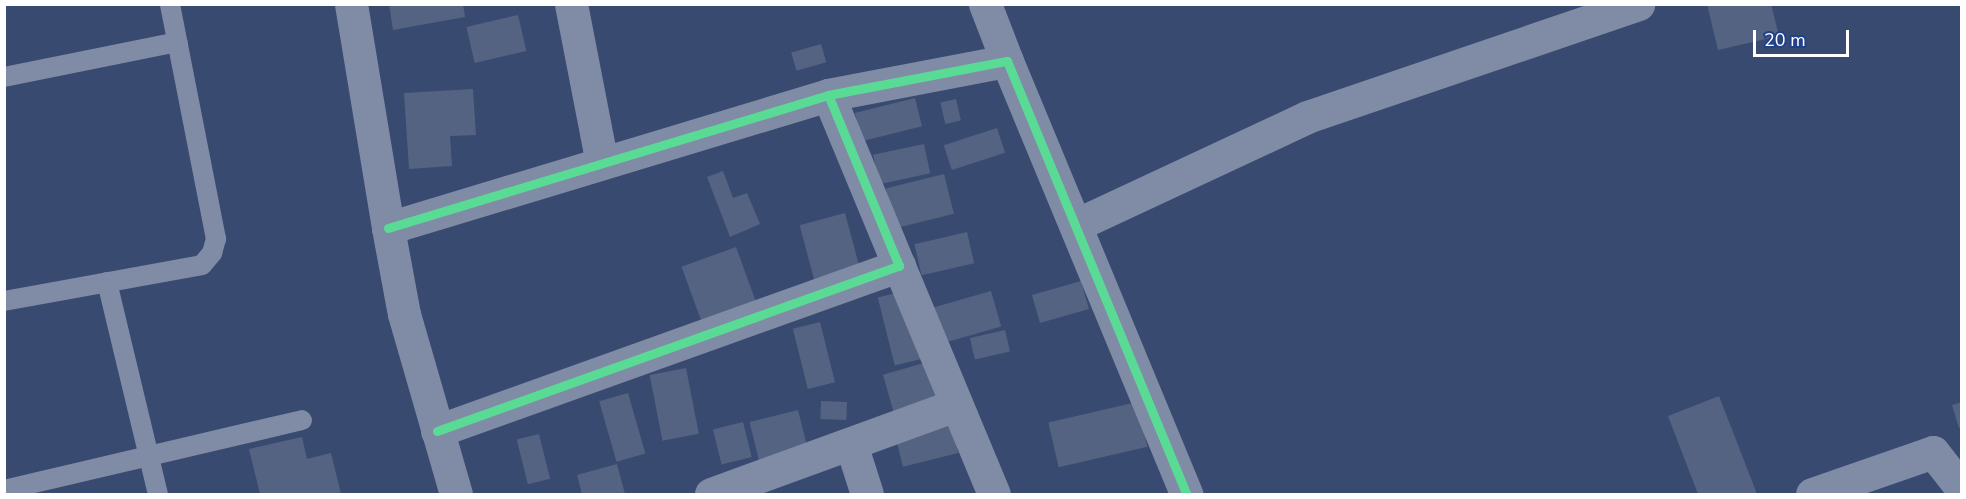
<!DOCTYPE html>
<html>
<head>
<meta charset="utf-8">
<style>
	body { margin:0 }
	#map { position:relative; width:1966px; height:499px; overflow:hidden; background:#394a71; font-family:"Nunito Sans",sans-serif }
	div>[style] { position:absolute }
	[style*='--x'] { left:calc(var(--x)*1px); top:calc(var(--y)*1px); width:calc(var(--w)*1px); rotate:calc(var(--a)*1deg) }
	.building>* { inset:0; background:#546382; transform-origin:0 0 }
	.service>* { height:20px; margin:-10px; padding:0 10px; transform-origin:10px; border-radius:10px; background:#808ba6 }
	.minor>* { height:33px; margin:-16.5px; padding:0 16.5px; transform-origin:16.5px; border-radius:16.5px; background:#808ba6 }
	.tertiary>* { height:33px; margin:-16.5px; padding:0 16.5px; transform-origin:16.5px; border-radius:16.5px; background:#808ba6 }
	.cycleway>* { height:9px; margin:-4.5px; padding:0 4.5px; transform-origin:4.5px; border-radius:4.5px; background:#5adb95 }
	span { translate:-50% -50%; white-space:nowrap; text-align:center; line-height:1.15; -webkit-text-stroke:5px #214289; paint-order:stroke }
	.frame { position:absolute; inset:0; border:6px solid #fff; pointer-events:none }
	.scale { position:absolute; left:1753px; top:30px; width:96px; height:27px; box-sizing:border-box; border:3px solid #fff; border-top:0; padding-left:8px; font-size:18px; line-height:21px; white-space:nowrap; color:#fff; -webkit-text-stroke:4px #214289; paint-order:stroke }
</style>
</head>
<body>
<div id="map">
	<div class="building">
		<div style="clip-path:polygon(389px 4px,463px 4px,465px 17px,393px 30px)"></div>
		<div style="clip-path:polygon(1707px 4px,1771px 4px,1779px 36px,1718px 50px)"></div>
		<div style="left:518px;top:15px;width:37px;height:53px;rotate:77deg"></div>
		<div style="left:821px;top:44px;width:19px;height:31px;rotate:74deg"></div>
		<div style="clip-path:polygon(473px 89px,476px 135px,450px 136px,452px 166px,409px 169px,404px 93px)"></div>
		<div style="left:915px;top:98px;width:29px;height:62px;rotate:76deg"></div>
		<div style="left:956px;top:99px;width:22px;height:16px;rotate:77deg"></div>
		<div style="left:997px;top:128px;width:26px;height:56px;rotate:72deg"></div>
		<div style="left:924px;top:144px;width:30px;height:52px;rotate:78deg"></div>
		<div style="clip-path:polygon(723px 171px,733px 198px,747px 193px,760px 224px,730px 237px,707px 177px)"></div>
		<div style="left:944px;top:174px;width:41px;height:60px;rotate:76deg"></div>
		<div style="left:845px;top:213px;width:62px;height:47px;rotate:75deg"></div>
		<div style="left:967px;top:232px;width:32px;height:54px;rotate:77deg"></div>
		<div style="left:736px;top:247px;width:66px;height:58px;rotate:70deg"></div>
		<div style="left:1081px;top:281px;width:29px;height:51px;rotate:74deg"></div>
		<div style="left:904px;top:291px;width:70px;height:27px;rotate:76deg"></div>
		<div style="left:991px;top:291px;width:37px;height:60px;rotate:74deg"></div>
		<div style="left:820px;top:322px;width:62px;height:28px;rotate:76deg"></div>
		<div style="left:1005px;top:330px;width:22px;height:36px;rotate:77deg"></div>
		<div style="left:931px;top:361px;width:45px;height:50px;rotate:74deg"></div>
		<div style="left:686px;top:368px;width:67px;height:37px;rotate:79deg"></div>
		<div style="left:628px;top:393px;width:63px;height:30px;rotate:74deg"></div>
		<div style="clip-path:polygon(1719px 396px,1757px 494px,1698px 494px,1668px 416px)"></div>
		<div style="left:821px;top:401px;width:26px;height:18px;rotate:2deg"></div>
		<div style="left:1137px;top:402px;width:46px;height:91px;rotate:77deg"></div>
		<div style="clip-path:polygon(1962px 402px,1962px 427px,1959px 428px,1952px 405px)"></div>
		<div style="left:798px;top:410px;width:42px;height:50px;rotate:76deg"></div>
		<div style="left:950px;top:420px;width:34px;height:57px;rotate:76deg"></div>
		<div style="left:743px;top:422px;width:36px;height:31px;rotate:76deg"></div>
		<div style="left:539px;top:434px;width:46px;height:23px;rotate:76deg"></div>
		<div style="clip-path:polygon(302px 437px,307px 459px,331px 453px,341px 494px,260px 494px,249px 449px)"></div>
		<div style="clip-path:polygon(617px 464px,625px 494px,582px 494px,577px 475px)"></div>
	</div>
	<div class="service">
		<div style="--x:4;--y:77;--w:177;--a:-11.4"></div>
		<div style="--x:107;--y:282;--w:218;--a:76.5"></div>
		<div style="--x:4;--y:301;--w:201;--a:-10.3"></div>
		<div style="--x:202;--y:265;--w:16;--a:-50"></div>
		<div style="--x:212;--y:253;--w:15;--a:-74"></div>
		<div style="--x:216;--y:239;--w:239;--a:-101.1"></div>
		<div style="--x:4;--y:490;--w:306;--a:-13.2"></div>
	</div>
	<div class="minor">
		<div style="--x:571;--y:4;--w:162;--a:79"></div>
		<div style="--x:985;--y:4;--w:61;--a:68.9"></div>
		<div style="--x:1078;--y:224;--w:253;--a:-25"></div>
		<div style="--x:1307;--y:117;--w:350;--a:-18.8"></div>
		<div style="--x:388;--y:228;--w:87;--a:79.5"></div>
		<div style="--x:404;--y:314;--w:187;--a:73.9"></div>
		<div style="--x:899;--y:266;--w:247;--a:67.4"></div>
		<div style="--x:437;--y:431;--w:491;--a:-19.7"></div>
		<div style="--x:899;--y:266;--w:185;--a:-112.5"></div>
		<div style="--x:851;--y:444;--w:52;--a:72.3"></div>
		<div style="--x:711;--y:494;--w:261;--a:-20"></div>
		<div style="--x:1812;--y:494;--w:128;--a:-19.1"></div>
		<div style="--x:1933;--y:452;--w:47;--a:51.9"></div>
	</div>
	<div class="tertiary">
		<div style="--x:351;--y:4;--w:227;--a:80.6"></div>
		<div style="--x:388;--y:228;--w:460;--a:-16.8"></div>
		<div style="--x:828;--y:95;--w:182;--a:-10.8"></div>
		<div style="--x:1007;--y:61;--w:469;--a:67.5"></div>
	</div>
	<div class="cycleway">
		<div style="--x:388;--y:228;--w:460;--a:-16.8"></div>
		<div style="--x:828;--y:95;--w:182;--a:-10.8"></div>
		<div style="--x:1007;--y:61;--w:469;--a:67.5"></div>
		<div style="--x:437;--y:431;--w:491;--a:-19.7"></div>
		<div style="--x:899;--y:266;--w:185;--a:-112.5"></div>
	</div>
	<div class="frame"></div>
	<div class="scale">20 m</div>
</div>
</body>
</html>
